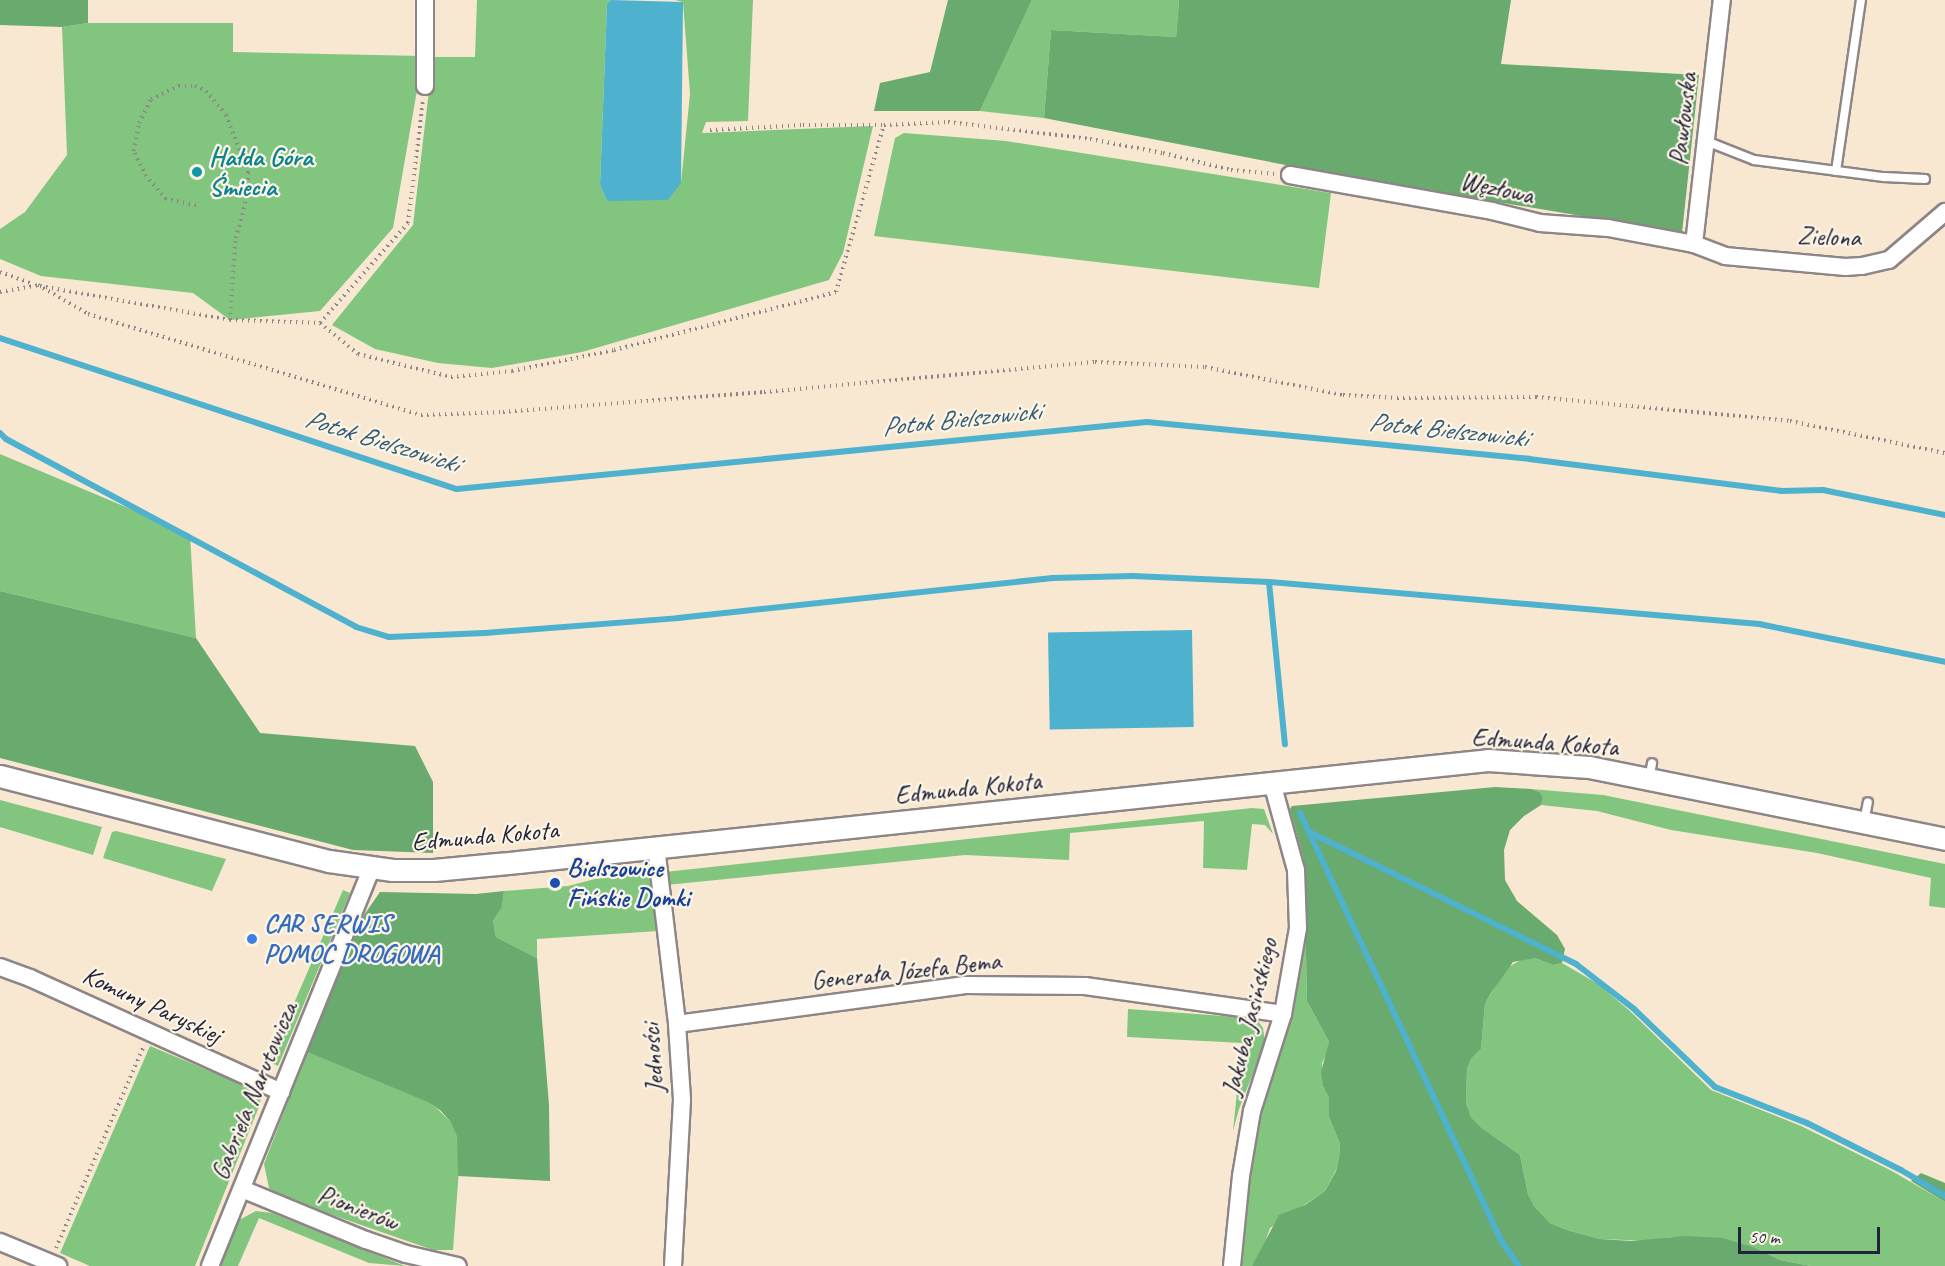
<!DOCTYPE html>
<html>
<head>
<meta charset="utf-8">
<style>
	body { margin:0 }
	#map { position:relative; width:1945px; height:1266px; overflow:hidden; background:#f8e8d2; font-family:Caveat,sans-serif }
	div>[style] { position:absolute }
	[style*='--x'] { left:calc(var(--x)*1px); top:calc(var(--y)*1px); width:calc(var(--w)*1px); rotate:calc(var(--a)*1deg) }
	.green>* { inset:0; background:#82c57f }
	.forest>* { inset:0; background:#69aa6e }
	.water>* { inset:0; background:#4eb1cd; transform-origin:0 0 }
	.stream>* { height:6px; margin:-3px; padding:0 3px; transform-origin:3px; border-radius:3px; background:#4eb1cd }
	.path>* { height:4px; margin-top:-2px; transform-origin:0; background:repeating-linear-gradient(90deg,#8d8586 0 1.5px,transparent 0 6px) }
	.roads { filter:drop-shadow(2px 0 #8d8586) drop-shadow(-2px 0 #8d8586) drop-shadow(0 2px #8d8586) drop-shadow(0 -2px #8d8586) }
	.service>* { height:8px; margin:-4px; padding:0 4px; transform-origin:4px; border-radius:4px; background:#fff }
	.minor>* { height:16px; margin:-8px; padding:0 8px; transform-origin:8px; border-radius:8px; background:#fff }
	.tertiary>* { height:21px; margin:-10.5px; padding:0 10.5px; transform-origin:10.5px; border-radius:10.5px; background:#fff }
	.dots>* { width:16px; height:16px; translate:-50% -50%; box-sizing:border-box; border:3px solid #fcf5e5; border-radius:50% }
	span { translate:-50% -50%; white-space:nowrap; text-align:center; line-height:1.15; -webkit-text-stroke:4.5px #fcf5e5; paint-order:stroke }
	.street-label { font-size:26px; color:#22223b }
	.culture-label { font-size:26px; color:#0d838f; font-weight:700 }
	.left { translate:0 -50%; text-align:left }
	.transit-label { font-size:26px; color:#164399; font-weight:700 }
	.shop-label { font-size:26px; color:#366cbe; font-weight:700 }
	.water-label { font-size:27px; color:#345b75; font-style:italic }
	.scale { position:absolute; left:1738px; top:1227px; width:142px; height:27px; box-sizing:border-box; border:3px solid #22223b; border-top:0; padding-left:8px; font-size:18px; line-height:21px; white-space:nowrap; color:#22223b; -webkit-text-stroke:4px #fcf5e5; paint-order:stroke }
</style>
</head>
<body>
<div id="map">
	<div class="green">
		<div style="clip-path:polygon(477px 0,611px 0,607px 4px,600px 185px,607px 201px,681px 183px,690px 94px,683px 2px,675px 0,753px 0,748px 121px,706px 122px,702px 133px,873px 126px,843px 253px,829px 280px,582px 352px,492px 368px,438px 363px,375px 349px,332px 325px,413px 225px,433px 57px,475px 57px)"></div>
		<div style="clip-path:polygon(1032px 0,1179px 0,1176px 37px,1051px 30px,1044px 118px,980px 111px)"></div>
		<div style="clip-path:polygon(88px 23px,233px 23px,233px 52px,423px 56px,393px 228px,320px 311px,230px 320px,193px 293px,41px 276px,0 259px,0 229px,25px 212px,67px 155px,62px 27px)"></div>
		<div style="clip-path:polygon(904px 133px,1006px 141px,1331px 193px,1319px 288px,874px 236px,895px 138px)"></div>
		<div style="clip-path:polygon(0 454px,190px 534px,196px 638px,0 591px)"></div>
		<div style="clip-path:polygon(1531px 789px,1603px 795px,1945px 864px,1945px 908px,1929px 906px,1931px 878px,1817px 853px,1671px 830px,1597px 811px,1541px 805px,1543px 798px,1540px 792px)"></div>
		<div style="clip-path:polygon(0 800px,102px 827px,93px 855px,0 827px)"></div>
		<div style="clip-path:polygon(1252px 808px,1264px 809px,1273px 834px,1265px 825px,1252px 824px,1247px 870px,1203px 868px,1204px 821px,1070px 833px,1069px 860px,965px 855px,666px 885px,665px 872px)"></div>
		<div style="clip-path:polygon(116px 831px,226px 859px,212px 891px,103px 858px,112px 832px)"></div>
		<div style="clip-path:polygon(1304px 860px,1307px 1001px,1329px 1042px,1328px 1051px,1322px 1063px,1323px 1086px,1329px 1098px,1329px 1117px,1340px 1144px,1339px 1157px,1336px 1170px,1325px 1191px,1270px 1228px,1261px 1254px,1252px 1266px,1239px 1266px,1257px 1115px,1298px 979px,1302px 944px)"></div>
		<div style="clip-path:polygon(651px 873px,658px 931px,537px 939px,537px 958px,496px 937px,493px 921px,502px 907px,504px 891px,568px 886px,595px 879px)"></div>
		<div style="clip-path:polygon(343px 890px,350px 893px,278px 1066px,269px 1061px)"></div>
		<div style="clip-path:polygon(1525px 958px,1535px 958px,1553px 965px,1562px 963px,1598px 984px,1631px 1012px,1711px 1090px,1801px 1126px,1892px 1171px,1945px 1202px,1945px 1266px,1811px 1266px,1780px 1260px,1756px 1248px,1671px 1237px,1650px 1241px,1600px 1239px,1567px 1230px,1550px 1223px,1534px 1206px,1528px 1194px,1520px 1155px,1482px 1128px,1471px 1117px,1466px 1103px,1467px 1069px,1471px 1059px,1481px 1049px,1485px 1004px,1506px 968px)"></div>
		<div style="clip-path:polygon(1128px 1009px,1251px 1018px,1258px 1021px,1263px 1028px,1265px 1043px,1239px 1109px,1233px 1131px,1242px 1043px,1127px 1037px)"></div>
		<div style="clip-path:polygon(150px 1046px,258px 1091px,261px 1099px,258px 1109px,195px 1266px,90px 1266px,60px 1253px)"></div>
		<div style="clip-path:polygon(307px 1052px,431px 1103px,450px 1121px,457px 1137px,460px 1156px,453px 1250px,433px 1250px,281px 1197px,269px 1188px,264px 1164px)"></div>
		<div style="clip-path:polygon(256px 1211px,272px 1213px,405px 1266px,369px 1263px,259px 1218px,238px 1266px,220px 1266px,239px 1220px)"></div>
	</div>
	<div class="forest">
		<div style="clip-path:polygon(0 0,88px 0,88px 23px,62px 27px,0 25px)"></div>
		<div style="clip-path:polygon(948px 0,1032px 0,980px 111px,874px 111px,880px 83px,930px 72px)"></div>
		<div style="clip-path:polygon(1179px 0,1511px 0,1501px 64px,1699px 75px,1682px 233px,1332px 174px,1044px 118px,1051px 30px,1176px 37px)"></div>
		<div style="clip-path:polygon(0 591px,196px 638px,260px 733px,415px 746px,433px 782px,433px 853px,353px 850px,0 758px)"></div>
		<div style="clip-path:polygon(1495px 787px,1531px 789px,1540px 792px,1543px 798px,1541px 805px,1524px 816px,1510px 830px,1504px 850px,1505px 880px,1517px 901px,1557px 935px,1565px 949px,1562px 963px,1553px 965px,1535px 958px,1513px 962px,1491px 993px,1485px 1004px,1481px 1049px,1471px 1059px,1467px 1069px,1466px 1103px,1471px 1117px,1482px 1128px,1520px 1155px,1528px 1194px,1534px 1206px,1550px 1223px,1567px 1230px,1600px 1239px,1631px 1241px,1685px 1236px,1722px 1238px,1756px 1248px,1780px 1260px,1811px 1266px,1252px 1266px,1279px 1215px,1305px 1205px,1325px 1191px,1336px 1171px,1339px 1157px,1340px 1144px,1329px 1117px,1329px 1098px,1323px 1086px,1321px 1072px,1329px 1042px,1307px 1001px,1304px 860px,1290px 809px,1292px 806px)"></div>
		<div style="clip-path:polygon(504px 891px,502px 907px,493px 921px,496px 937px,537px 958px,549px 1105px,550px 1181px,458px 1176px,457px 1137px,450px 1121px,441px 1111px,430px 1103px,307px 1052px,364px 915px,380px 892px,476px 894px)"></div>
		<div style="clip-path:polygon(1921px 1173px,1945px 1183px,1945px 1202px,1911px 1181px)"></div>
	</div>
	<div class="water">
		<div style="clip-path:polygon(611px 0,683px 2px,681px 183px,668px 200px,607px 201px,600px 185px,607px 4px)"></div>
		<div style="left:1192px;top:630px;width:97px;height:144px;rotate:89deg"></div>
	</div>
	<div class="stream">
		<div style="--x:0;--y:338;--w:481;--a:18.3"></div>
		<div style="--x:457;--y:489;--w:693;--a:-5.55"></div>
		<div style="--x:1147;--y:422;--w:384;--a:5.5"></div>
		<div style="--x:1529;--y:459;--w:254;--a:7.2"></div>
		<div style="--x:1781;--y:491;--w:42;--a:-1.4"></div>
		<div style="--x:1823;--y:490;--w:125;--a:11.6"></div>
		<div style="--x:0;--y:433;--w:8;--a:45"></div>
		<div style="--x:6;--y:439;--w:397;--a:28.2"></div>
		<div style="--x:356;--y:627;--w:34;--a:17"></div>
		<div style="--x:389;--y:637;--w:96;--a:-2.4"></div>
		<div style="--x:485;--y:633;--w:194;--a:-4.4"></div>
		<div style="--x:678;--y:618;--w:377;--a:-6.1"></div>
		<div style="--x:1053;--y:578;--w:80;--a:-1.4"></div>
		<div style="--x:1133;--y:576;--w:136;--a:2.5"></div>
		<div style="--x:1269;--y:582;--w:492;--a:4.9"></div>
		<div style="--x:1759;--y:624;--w:190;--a:11.5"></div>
		<div style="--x:1269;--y:582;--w:163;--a:84.4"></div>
		<div style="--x:1300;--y:813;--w:474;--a:64.8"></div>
		<div style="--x:1502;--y:1242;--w:29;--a:55"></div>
		<div style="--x:1309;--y:832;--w:298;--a:26.3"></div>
		<div style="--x:1576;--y:964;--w:73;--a:37.8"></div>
		<div style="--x:1634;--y:1009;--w:112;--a:43.9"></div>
		<div style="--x:1715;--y:1087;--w:99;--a:21.4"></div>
		<div style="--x:1807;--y:1123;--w:105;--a:26.6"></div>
		<div style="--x:1901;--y:1170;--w:51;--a:30.6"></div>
	</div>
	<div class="path">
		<div style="--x:710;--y:130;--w:93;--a:-3.1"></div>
		<div style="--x:803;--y:125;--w:81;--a:0"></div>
		<div style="--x:196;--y:205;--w:31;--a:-169"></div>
		<div style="--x:166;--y:199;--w:30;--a:-131"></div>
		<div style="--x:146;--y:176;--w:28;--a:-116"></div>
		<div style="--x:134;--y:151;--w:28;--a:-80"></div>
		<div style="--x:139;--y:123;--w:27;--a:-63"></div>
		<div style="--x:151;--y:99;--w:31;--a:-25"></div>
		<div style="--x:179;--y:86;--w:16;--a:0"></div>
		<div style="--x:195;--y:86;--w:12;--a:24"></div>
		<div style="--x:206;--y:91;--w:31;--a:50"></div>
		<div style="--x:226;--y:115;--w:61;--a:68.9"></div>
		<div style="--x:248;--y:172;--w:24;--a:92"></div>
		<div style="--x:247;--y:196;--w:47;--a:104.9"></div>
		<div style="--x:235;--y:241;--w:79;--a:93.6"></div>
		<div style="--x:0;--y:272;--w:35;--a:20"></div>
		<div style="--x:40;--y:286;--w:193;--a:10.1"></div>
		<div style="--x:230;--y:320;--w:90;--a:1.9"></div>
		<div style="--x:320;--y:323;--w:133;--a:-48.7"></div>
		<div style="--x:408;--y:223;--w:123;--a:-83"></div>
		<div style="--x:0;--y:292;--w:39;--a:-10"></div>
		<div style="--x:38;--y:285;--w:58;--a:30.1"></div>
		<div style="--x:88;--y:314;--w:348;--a:16.9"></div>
		<div style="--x:421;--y:415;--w:82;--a:-2.1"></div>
		<div style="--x:503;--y:412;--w:262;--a:-4.4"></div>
		<div style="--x:764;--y:392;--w:332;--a:-5.2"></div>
		<div style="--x:1095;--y:362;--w:110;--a:2.6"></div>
		<div style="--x:1205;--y:367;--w:141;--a:11.5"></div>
		<div style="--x:1343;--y:395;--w:54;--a:3.2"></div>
		<div style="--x:1397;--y:398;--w:139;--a:-0.4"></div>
		<div style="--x:1536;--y:397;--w:255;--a:5.4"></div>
		<div style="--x:1790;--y:421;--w:158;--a:11.7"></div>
		<div style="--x:320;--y:323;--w:49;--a:39.2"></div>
		<div style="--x:358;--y:354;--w:96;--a:13.9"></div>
		<div style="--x:451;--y:377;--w:61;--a:-5.6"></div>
		<div style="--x:512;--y:371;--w:104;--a:-11.6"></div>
		<div style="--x:614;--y:350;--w:229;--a:-14.6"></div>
		<div style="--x:836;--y:292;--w:174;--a:-74"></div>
		<div style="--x:884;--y:125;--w:64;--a:-2.7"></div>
		<div style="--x:948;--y:122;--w:143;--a:6.8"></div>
		<div style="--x:1090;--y:139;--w:74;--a:10.9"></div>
		<div style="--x:1163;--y:153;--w:70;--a:14"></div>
		<div style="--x:1231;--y:170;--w:45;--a:5.1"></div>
		<div style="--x:56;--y:1248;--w:220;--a:-66.5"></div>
	</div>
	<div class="roads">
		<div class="service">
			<div style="--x:1706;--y:141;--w:52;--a:21.6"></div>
			<div style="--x:1754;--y:160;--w:131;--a:7.5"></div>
			<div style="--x:1884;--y:177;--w:41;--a:2.8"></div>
			<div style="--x:1836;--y:171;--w:173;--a:-81.7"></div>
			<div style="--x:1649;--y:779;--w:16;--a:-79"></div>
			<div style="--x:1864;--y:822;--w:20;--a:-79"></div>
		</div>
		<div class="minor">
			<div style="--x:425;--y:0;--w:86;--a:90"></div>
			<div style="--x:1290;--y:175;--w:205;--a:10.1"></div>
			<div style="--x:1492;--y:211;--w:49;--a:14"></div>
			<div style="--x:1540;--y:223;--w:68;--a:4.2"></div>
			<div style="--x:1608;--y:228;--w:87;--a:10.5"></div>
			<div style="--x:1694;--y:244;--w:33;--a:21"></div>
			<div style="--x:1725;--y:256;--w:121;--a:5.2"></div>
			<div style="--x:1846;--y:267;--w:16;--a:-4"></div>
			<div style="--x:1862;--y:266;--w:28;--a:-13"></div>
			<div style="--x:1889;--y:260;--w:74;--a:-40.6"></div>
			<div style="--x:1694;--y:244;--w:246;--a:-83.5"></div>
			<div style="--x:656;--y:847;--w:178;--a:83.2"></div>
			<div style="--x:677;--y:1024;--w:76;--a:86.2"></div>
			<div style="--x:682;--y:1100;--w:166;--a:93.1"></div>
			<div style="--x:0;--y:967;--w:32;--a:20"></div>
			<div style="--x:30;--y:978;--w:276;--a:24.4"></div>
			<div style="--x:677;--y:1024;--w:291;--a:-7.7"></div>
			<div style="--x:965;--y:985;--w:120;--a:0.5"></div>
			<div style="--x:1085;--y:986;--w:200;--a:8"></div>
			<div style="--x:242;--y:1189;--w:134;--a:22.4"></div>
			<div style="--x:366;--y:1240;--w:42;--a:19.3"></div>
			<div style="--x:406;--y:1254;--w:53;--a:13"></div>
			<div style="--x:0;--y:1242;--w:63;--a:22.5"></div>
			<div style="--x:210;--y:1266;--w:430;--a:-67.9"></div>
			<div style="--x:1232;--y:1266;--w:90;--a:-84.3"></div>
			<div style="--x:1241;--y:1176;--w:66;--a:-80.4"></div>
			<div style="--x:1252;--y:1111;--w:102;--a:-72.3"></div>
			<div style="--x:1283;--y:1014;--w:87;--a:-80.1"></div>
			<div style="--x:1298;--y:928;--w:58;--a:-92"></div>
			<div style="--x:1296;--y:870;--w:90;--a:-105.4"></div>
		</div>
		<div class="tertiary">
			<div style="--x:0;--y:776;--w:340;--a:14.5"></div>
			<div style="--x:329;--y:861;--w:64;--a:8.1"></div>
			<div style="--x:392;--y:870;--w:42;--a:0"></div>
			<div style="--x:434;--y:870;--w:84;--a:-5.4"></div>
			<div style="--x:518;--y:862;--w:975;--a:-6"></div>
			<div style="--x:1488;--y:760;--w:101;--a:4"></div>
			<div style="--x:1589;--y:767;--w:363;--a:11.4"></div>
		</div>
	</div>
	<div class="dots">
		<div style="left:197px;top:172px;background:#0f9aa8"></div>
		<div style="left:555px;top:883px;background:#1a4fb4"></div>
		<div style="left:252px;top:939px;background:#3f7fe0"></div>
	</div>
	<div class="street-label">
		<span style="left:1683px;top:119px;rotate:-84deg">Pawłowska</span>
		<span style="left:1497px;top:188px;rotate:12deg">Węzłowa</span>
		<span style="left:1829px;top:237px;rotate:2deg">Zielona</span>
		<span style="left:1545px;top:742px;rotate:4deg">Edmunda Kokota</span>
		<span style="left:968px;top:788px;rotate:-6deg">Edmunda Kokota</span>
		<span style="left:485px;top:836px;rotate:-5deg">Edmunda Kokota</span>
		<span style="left:906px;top:971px;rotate:-6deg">Generała Józefa Bema</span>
		<span style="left:152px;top:1005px;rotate:25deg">Komuny Paryskiej</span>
		<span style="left:1250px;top:1017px;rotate:-76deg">Jakuba Jasińskiego</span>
		<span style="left:653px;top:1058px;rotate:-94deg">Jedności</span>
		<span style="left:254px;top:1091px;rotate:-68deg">Gabriela Narutowicza</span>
		<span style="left:358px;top:1208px;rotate:21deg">Pionierów</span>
	</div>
	<div class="culture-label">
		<span class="left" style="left:209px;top:172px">Hałda Góra<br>Śmiecia</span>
	</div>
	<div class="transit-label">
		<span class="left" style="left:567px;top:883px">Bielszowice<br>Fińskie Domki</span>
	</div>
	<div class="shop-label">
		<span class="left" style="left:264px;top:939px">CAR SERWIS<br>POMOC DROGOWA</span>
	</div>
	<div class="water-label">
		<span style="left:961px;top:419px;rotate:-6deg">Potok Bielszowicki</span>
		<span style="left:1448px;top:430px;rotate:6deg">Potok Bielszowicki</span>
		<span style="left:382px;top:441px;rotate:17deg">Potok Bielszowicki</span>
	</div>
	<div class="scale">50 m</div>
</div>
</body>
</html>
